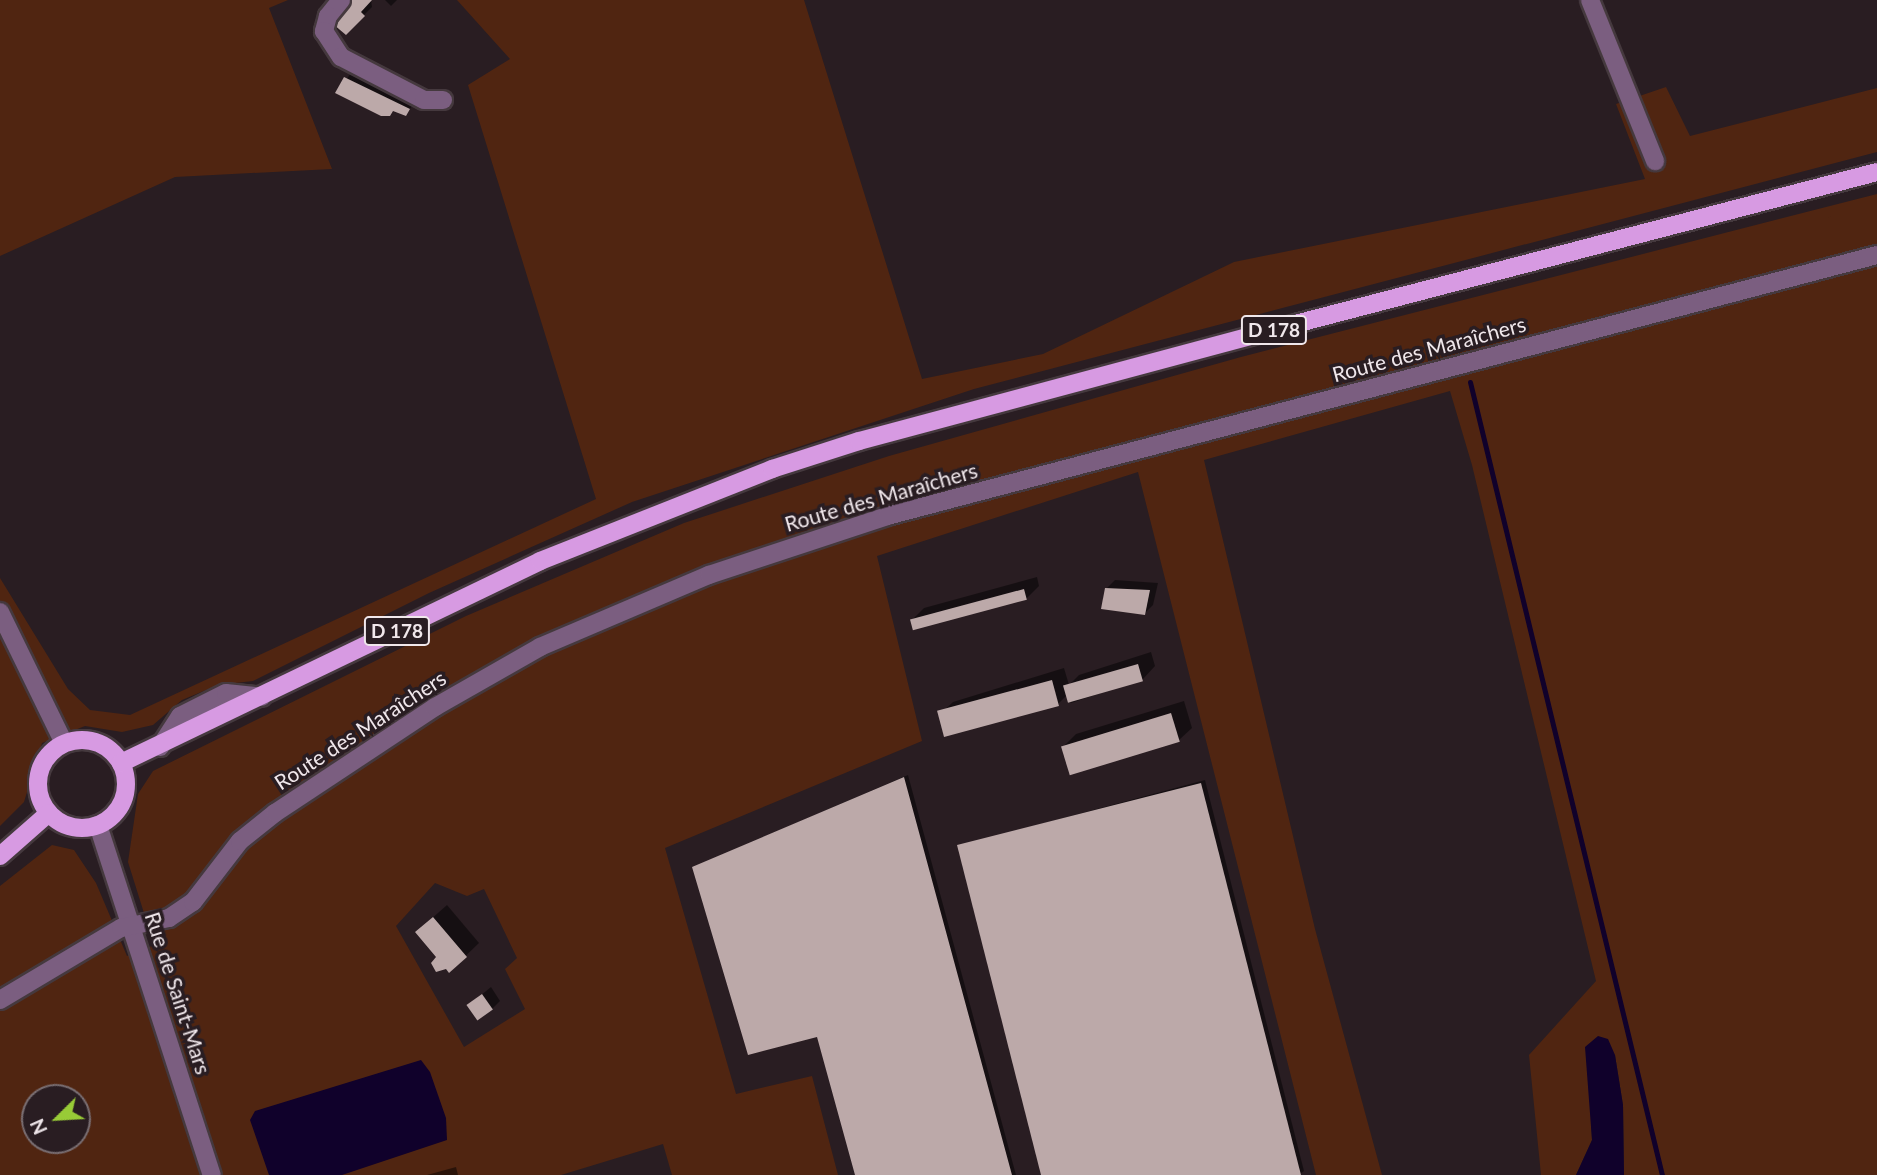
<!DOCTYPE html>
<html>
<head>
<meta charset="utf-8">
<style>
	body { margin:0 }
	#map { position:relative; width:1877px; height:1175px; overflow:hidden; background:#291d22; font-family:Lato,sans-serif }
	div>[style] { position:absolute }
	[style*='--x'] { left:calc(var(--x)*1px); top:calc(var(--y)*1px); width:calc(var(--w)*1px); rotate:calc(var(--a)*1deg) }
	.green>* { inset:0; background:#502511 }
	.water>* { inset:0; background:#10012b }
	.shadow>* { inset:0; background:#0007 }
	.stream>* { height:5px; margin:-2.5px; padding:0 2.5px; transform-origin:2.5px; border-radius:2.5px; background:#10012b }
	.building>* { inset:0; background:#bca9a9; transform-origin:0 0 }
	.roads { filter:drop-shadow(2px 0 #45393e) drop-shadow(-2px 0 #45393e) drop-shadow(0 2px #45393e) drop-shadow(0 -2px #45393e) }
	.minor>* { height:18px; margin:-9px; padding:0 9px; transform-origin:9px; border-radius:9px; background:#7b5e80 }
	.major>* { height:18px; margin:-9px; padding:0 9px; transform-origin:9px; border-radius:9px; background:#d79ae2 }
	.major>.ring { margin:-9px; padding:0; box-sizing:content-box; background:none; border:18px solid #d79ae2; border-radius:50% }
	span { translate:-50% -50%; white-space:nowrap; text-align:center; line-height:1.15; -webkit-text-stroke:7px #291d22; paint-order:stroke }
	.shield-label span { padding:2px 5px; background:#291d22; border:2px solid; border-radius:5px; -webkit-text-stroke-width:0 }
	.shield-label { font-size:19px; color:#f0e7eb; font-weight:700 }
	.street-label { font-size:21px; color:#f0e7eb }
	.north { position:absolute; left:21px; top:1084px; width:70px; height:70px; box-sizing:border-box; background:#291d22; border:2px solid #796e72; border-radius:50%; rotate:246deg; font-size:19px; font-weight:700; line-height:28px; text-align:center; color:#f0e7eb }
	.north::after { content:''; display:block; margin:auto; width:24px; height:32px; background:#98cb37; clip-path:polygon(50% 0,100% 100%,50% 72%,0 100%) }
</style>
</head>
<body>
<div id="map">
	<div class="green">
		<div style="clip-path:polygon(0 0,288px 0,269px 8px,332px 169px,175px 177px,0 256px)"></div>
		<div style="clip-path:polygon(457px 0,804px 0,922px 379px,1043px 354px,1234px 262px,1645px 179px,1616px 104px,1666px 87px,1690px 136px,1877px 88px,1877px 152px,974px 389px,632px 502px,429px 593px,253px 681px,218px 685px,182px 700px,153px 725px,122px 732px,85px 726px,42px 743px,24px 802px,0 826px,0 578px,68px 689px,90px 710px,130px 715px,596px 499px,468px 85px,510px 59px)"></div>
		<div style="clip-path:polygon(evenodd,1877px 194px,1877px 1175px,1624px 1175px,1623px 1105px,1615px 1055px,1591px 1120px,1592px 1140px,1576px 1175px,1541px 1175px,1529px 1055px,1596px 981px,1472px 465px,1450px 391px,1204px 460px,1315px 929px,1382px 1175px,1316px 1175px,1138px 472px,877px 556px,922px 741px,665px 848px,736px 1094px,812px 1076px,838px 1175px,672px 1175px,663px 1144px,561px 1175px,0 1175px,0 886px,52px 845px,74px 850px,96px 883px,127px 956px,154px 945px,128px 862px,138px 794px,153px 771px,466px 616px,684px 523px,889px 456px,1241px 357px,1877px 194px,435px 883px,467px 896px,484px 889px,517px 958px,505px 969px,525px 1009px,464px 1047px,396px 926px,435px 883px,1877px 194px,35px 1098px,77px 1098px,77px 1140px,35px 1140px,35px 1098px)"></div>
	</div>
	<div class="water">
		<div style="clip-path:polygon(1598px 1036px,1608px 1039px,1615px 1055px,1623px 1105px,1624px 1175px,1576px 1175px,1592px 1140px,1585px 1047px)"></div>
		<div style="clip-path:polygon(421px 1060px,430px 1072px,446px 1118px,447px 1140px,342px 1175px,269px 1175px,250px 1120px,255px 1111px)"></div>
	</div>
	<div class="shadow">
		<div style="clip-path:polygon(354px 0,371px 0,372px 7px,346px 33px)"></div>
		<div style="clip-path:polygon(385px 0,397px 0,391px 6px)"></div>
		<div style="clip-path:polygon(354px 69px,417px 101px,405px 114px,337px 92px)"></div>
		<div style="clip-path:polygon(1037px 577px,1039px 586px,1026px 599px,911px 621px,924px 608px)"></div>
		<div style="clip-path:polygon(1115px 580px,1158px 583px,1153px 605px,1145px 613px,1106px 589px)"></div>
		<div style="clip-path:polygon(1151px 652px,1155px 666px,1143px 679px,1071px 703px,1068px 694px,1058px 704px,940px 714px,953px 702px,1064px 668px,1069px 685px,1079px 675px)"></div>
		<div style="clip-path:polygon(1184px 701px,1192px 728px,1179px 740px,1063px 747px,1076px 734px)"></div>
		<div style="clip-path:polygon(908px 775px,1016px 1175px,857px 1175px,818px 1034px,694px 867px)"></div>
		<div style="clip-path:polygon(1205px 780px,1304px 1171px,1299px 1175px,1043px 1175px,959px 846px)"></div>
		<div style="clip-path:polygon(447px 905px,479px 943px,450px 971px,438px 957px,430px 920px)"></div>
		<div style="clip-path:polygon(491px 987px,500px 1001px,492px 1009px,469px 1005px)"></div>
		<div style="clip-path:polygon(456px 1167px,458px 1175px,427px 1175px)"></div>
	</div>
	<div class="stream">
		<div style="--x:1470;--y:382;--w:816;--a:76.39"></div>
	</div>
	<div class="building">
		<div style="clip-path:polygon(352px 0,372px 0,361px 12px,365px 16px,346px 35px,333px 24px)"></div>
		<div style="clip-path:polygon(344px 77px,410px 109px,406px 116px,393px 111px,390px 116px,381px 116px,335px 93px)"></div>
		<div style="clip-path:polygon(1105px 588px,1150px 590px,1145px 615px,1101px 609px)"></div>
		<div style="left:1024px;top:589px;width:11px;height:118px;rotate:75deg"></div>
		<div style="left:1138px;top:664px;width:18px;height:78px;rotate:74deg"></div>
		<div style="left:1052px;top:680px;width:27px;height:119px;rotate:75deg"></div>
		<div style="left:1171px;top:713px;width:30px;height:115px;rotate:73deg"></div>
		<div style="clip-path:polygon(904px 777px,1012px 1175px,855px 1175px,817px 1037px,748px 1055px,692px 867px)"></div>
		<div style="clip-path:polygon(1201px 783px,1301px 1175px,1041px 1175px,957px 845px)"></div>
		<div style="clip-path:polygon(433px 917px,467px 957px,449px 973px,446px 969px,436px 972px,431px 963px,436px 957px,415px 932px)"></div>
		<div style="left:482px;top:994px;width:19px;height:19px;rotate:55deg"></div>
	</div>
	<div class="roads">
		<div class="minor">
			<div style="--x:341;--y:0;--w:21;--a:129"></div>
			<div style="--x:328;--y:16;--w:16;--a:105"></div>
			<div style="--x:324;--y:31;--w:31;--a:57"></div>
			<div style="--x:341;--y:57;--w:93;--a:27.4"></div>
			<div style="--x:424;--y:100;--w:19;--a:0"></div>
			<div style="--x:1590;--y:0;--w:174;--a:68"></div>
			<div style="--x:0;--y:612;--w:146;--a:64"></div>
			<div style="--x:160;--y:747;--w:37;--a:-57"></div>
			<div style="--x:180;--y:716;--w:51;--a:-26.6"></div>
			<div style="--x:226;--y:693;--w:36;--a:6"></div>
			<div style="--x:98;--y:825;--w:368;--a:72"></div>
			<div style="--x:0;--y:1000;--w:141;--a:-30.8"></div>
			<div style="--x:121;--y:928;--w:49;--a:-11.8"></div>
			<div style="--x:169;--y:918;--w:29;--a:-34"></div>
			<div style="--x:193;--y:902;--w:77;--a:-52.4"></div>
			<div style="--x:240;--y:841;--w:45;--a:-38.7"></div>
			<div style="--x:275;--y:813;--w:192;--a:-33.5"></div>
			<div style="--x:435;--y:707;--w:121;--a:-29.7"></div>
			<div style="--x:540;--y:647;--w:184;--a:-23.1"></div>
			<div style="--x:709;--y:575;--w:188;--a:-18.3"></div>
			<div style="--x:887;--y:516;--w:1024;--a:-14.77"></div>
		</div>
		<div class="major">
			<div class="ring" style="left:38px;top:740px;width:70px;height:70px"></div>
			<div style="--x:121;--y:763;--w:465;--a:-25.7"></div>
			<div style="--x:540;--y:561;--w:250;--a:-21.6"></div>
			<div style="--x:772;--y:469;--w:91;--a:-17.8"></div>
			<div style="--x:859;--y:441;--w:456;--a:-15"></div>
			<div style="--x:1299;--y:323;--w:597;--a:-14.64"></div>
			<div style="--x:0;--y:856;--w:65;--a:-41.3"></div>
		</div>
	</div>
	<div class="shield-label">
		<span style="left:1274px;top:330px">D 178</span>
		<span style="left:397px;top:631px">D 178</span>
	</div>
	<div class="street-label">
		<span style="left:1429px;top:349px;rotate:-15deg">Route des Maraîchers</span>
		<span style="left:881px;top:497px;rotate:-16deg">Route des Maraîchers</span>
		<span style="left:360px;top:730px;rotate:-33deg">Route des Maraîchers</span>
		<span style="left:178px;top:993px;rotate:72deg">Rue de Saint-Mars</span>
	</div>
	<div class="north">N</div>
</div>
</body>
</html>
